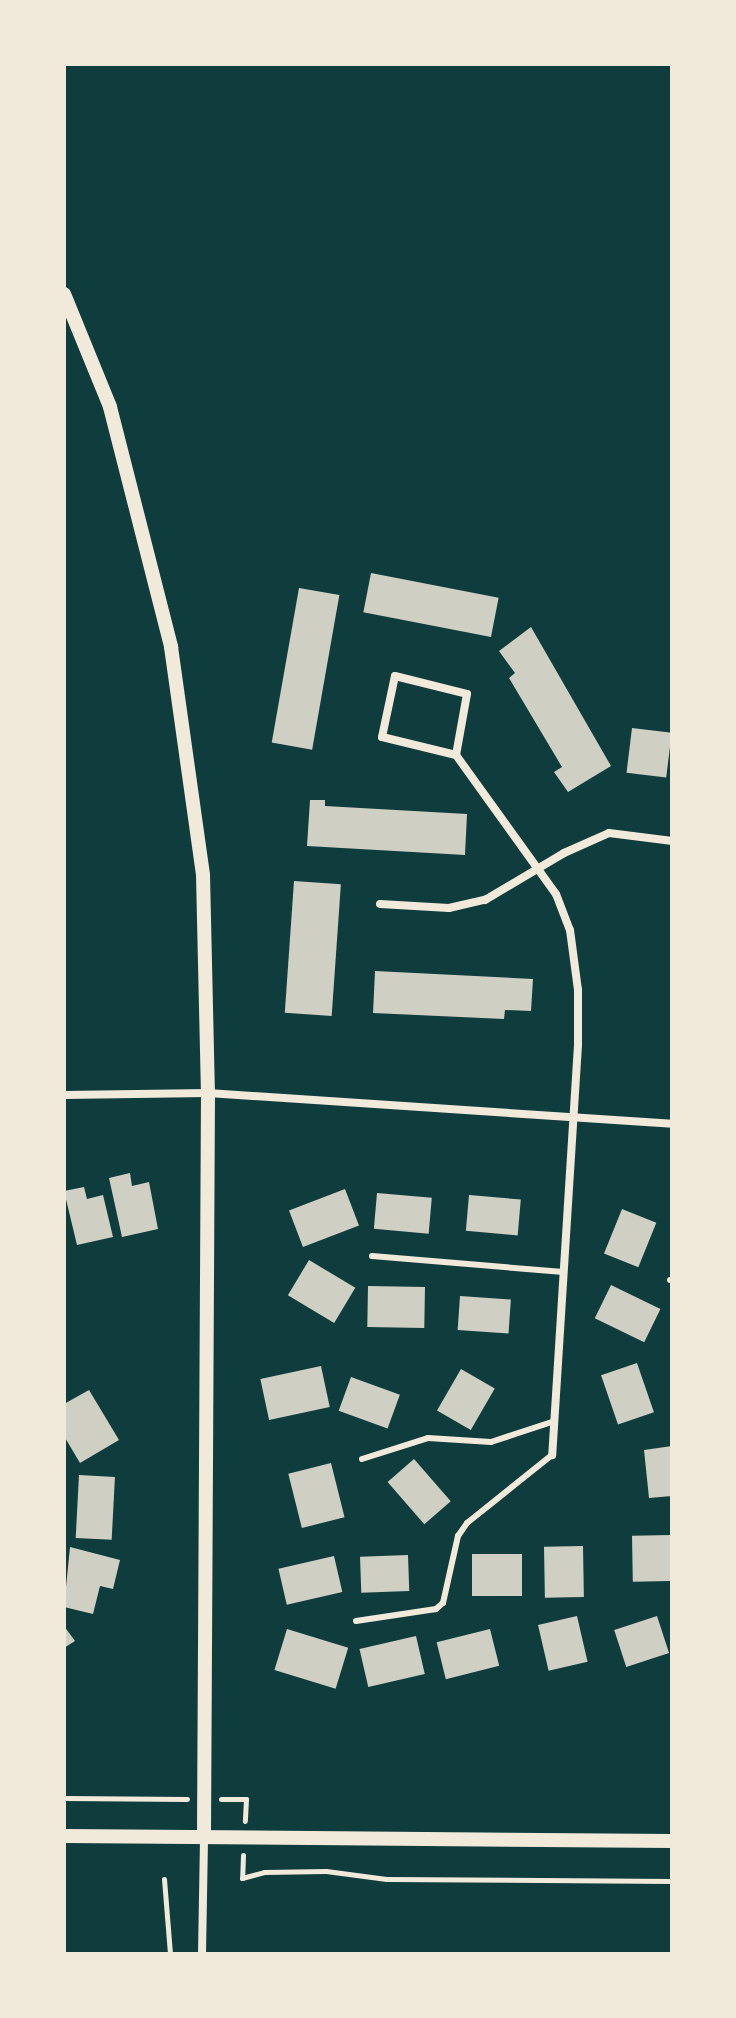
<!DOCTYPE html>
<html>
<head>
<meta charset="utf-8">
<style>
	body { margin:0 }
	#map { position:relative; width:736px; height:2018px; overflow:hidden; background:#0f3d3e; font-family:"Public Sans",sans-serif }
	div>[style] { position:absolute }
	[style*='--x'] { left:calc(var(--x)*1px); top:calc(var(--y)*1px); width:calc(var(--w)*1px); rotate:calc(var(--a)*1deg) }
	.building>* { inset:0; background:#cfcfc3; transform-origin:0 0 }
	.path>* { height:5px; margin:-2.5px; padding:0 2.5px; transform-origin:2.5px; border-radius:2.5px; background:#f1e9da }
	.service>* { height:6px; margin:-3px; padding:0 3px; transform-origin:3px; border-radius:3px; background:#f1e9da }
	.minor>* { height:8px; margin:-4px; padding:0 4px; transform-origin:4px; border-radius:4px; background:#f1e9da }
	.tertiary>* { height:14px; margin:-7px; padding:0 7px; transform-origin:7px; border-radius:7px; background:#f1e9da }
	span { translate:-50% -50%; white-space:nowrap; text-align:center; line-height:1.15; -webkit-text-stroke:7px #f1e9da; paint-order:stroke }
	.frame { position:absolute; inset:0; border:66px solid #f1e9da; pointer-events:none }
</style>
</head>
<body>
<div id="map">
	<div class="building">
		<div style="left:371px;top:573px;width:130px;height:40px;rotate:11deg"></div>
		<div style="left:299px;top:588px;width:41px;height:157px;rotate:10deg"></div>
		<div style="clip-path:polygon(531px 627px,611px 766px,568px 792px,554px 772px,562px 767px,509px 678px,515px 673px,499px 651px)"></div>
		<div style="left:632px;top:728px;width:40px;height:45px;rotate:7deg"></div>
		<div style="clip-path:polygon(310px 800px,325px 800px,325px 806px,467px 814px,465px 855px,307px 846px)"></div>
		<div style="left:294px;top:881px;width:47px;height:132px;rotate:4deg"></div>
		<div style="clip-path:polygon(375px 971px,533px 979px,531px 1011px,505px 1010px,504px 1019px,373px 1013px)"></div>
		<div style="clip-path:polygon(130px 1173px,132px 1186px,149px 1182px,158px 1229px,122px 1237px,109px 1178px)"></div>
		<div style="clip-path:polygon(84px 1187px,87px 1199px,103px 1195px,113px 1237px,77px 1245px,64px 1191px)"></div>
		<div style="left:345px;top:1189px;width:39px;height:60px;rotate:69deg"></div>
		<div style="left:377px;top:1193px;width:55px;height:36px;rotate:5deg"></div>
		<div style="left:469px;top:1195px;width:52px;height:36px;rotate:5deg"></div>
		<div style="left:622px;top:1209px;width:37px;height:48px;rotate:22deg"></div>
		<div style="left:309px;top:1260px;width:54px;height:41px;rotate:31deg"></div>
		<div style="left:611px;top:1285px;width:55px;height:37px;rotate:26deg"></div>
		<div style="left:368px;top:1286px;width:57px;height:41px;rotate:1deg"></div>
		<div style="left:460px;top:1296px;width:51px;height:34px;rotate:4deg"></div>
		<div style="left:637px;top:1363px;width:52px;height:38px;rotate:71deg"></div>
		<div style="left:321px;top:1366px;width:42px;height:62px;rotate:78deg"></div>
		<div style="left:461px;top:1369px;width:39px;height:48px;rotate:30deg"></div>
		<div style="left:351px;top:1377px;width:52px;height:36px;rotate:20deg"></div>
		<div style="clip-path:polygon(89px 1390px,119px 1440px,80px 1463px,64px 1436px,64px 1404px)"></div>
		<div style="clip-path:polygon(672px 1446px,672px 1496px,649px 1498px,644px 1450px)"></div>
		<div style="left:414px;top:1459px;width:56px;height:35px;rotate:49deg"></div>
		<div style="left:331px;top:1463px;width:56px;height:44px;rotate:76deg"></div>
		<div style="left:79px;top:1475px;width:36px;height:63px;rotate:3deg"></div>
		<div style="left:671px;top:1535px;width:46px;height:39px;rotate:89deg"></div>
		<div style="left:583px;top:1546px;width:51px;height:39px;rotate:89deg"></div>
		<div style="clip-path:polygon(70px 1547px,120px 1560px,113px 1589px,100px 1586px,93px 1614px,64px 1607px)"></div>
		<div style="left:522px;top:1554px;width:42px;height:50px;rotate:90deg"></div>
		<div style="left:408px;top:1555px;width:36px;height:48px;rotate:88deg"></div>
		<div style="left:334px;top:1556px;width:37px;height:57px;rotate:77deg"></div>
		<div style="left:577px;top:1616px;width:47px;height:40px;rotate:77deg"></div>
		<div style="left:657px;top:1616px;width:39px;height:45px;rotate:72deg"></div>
		<div style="clip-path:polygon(64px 1626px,75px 1641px,64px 1648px)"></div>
		<div style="left:287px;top:1629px;width:64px;height:43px;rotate:17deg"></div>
		<div style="left:490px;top:1629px;width:38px;height:55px;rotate:76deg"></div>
		<div style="left:416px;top:1636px;width:39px;height:58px;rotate:77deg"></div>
	</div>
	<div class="path">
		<div style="--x:64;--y:1798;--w:123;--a:0.5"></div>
		<div style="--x:221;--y:1799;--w:25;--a:0"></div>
		<div style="--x:246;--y:1799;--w:22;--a:93"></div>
		<div style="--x:243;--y:1855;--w:23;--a:92"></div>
		<div style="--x:242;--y:1878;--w:23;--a:-15"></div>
		<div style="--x:264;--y:1872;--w:62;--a:-0.9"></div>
		<div style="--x:326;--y:1871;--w:61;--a:7.6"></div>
		<div style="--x:386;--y:1879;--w:286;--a:0.4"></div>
		<div style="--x:164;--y:1879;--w:75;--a:85.4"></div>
	</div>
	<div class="service">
		<div style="--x:372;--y:1256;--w:192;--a:4.8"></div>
		<div style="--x:670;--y:1280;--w:2;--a:0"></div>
		<div style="--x:362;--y:1459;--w:69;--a:-17.7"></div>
		<div style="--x:428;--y:1438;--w:63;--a:3.6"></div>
		<div style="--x:491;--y:1442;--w:64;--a:-18.2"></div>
		<div style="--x:356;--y:1621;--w:81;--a:-8.5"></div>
		<div style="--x:436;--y:1609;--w:9;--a:-41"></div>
		<div style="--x:443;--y:1603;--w:69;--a:-77.4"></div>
		<div style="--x:458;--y:1536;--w:16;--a:-55"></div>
		<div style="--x:467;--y:1523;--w:109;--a:-38.7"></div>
	</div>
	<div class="minor">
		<div style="--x:456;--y:755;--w:76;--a:-166.3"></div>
		<div style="--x:382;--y:737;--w:62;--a:-78"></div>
		<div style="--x:395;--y:676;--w:74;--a:14"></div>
		<div style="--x:467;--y:694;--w:62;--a:100.2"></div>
		<div style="--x:456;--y:755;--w:171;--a:54.3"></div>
		<div style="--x:556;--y:894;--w:39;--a:69"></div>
		<div style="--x:570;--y:930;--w:61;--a:82.4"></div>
		<div style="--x:578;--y:990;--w:55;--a:90"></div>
		<div style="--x:578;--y:1045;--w:411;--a:93.6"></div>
		<div style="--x:380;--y:904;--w:69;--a:3.3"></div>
		<div style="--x:449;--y:908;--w:37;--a:-13"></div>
		<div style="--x:485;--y:900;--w:92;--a:-30.7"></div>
		<div style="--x:564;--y:853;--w:49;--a:-24"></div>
		<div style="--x:609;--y:833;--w:64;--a:7.2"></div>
		<div style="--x:64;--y:1095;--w:144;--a:-0.8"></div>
		<div style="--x:208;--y:1093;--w:465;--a:3.8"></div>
		<div style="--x:202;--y:1954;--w:118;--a:-89"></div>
	</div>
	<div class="tertiary">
		<div style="--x:64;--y:294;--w:122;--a:67.8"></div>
		<div style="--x:110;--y:407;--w:248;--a:75.7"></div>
		<div style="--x:171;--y:647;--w:230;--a:82"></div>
		<div style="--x:203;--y:875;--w:218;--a:88.7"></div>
		<div style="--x:208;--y:1093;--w:743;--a:90.31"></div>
		<div style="--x:64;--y:1836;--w:608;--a:0.47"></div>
	</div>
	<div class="frame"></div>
</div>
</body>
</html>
